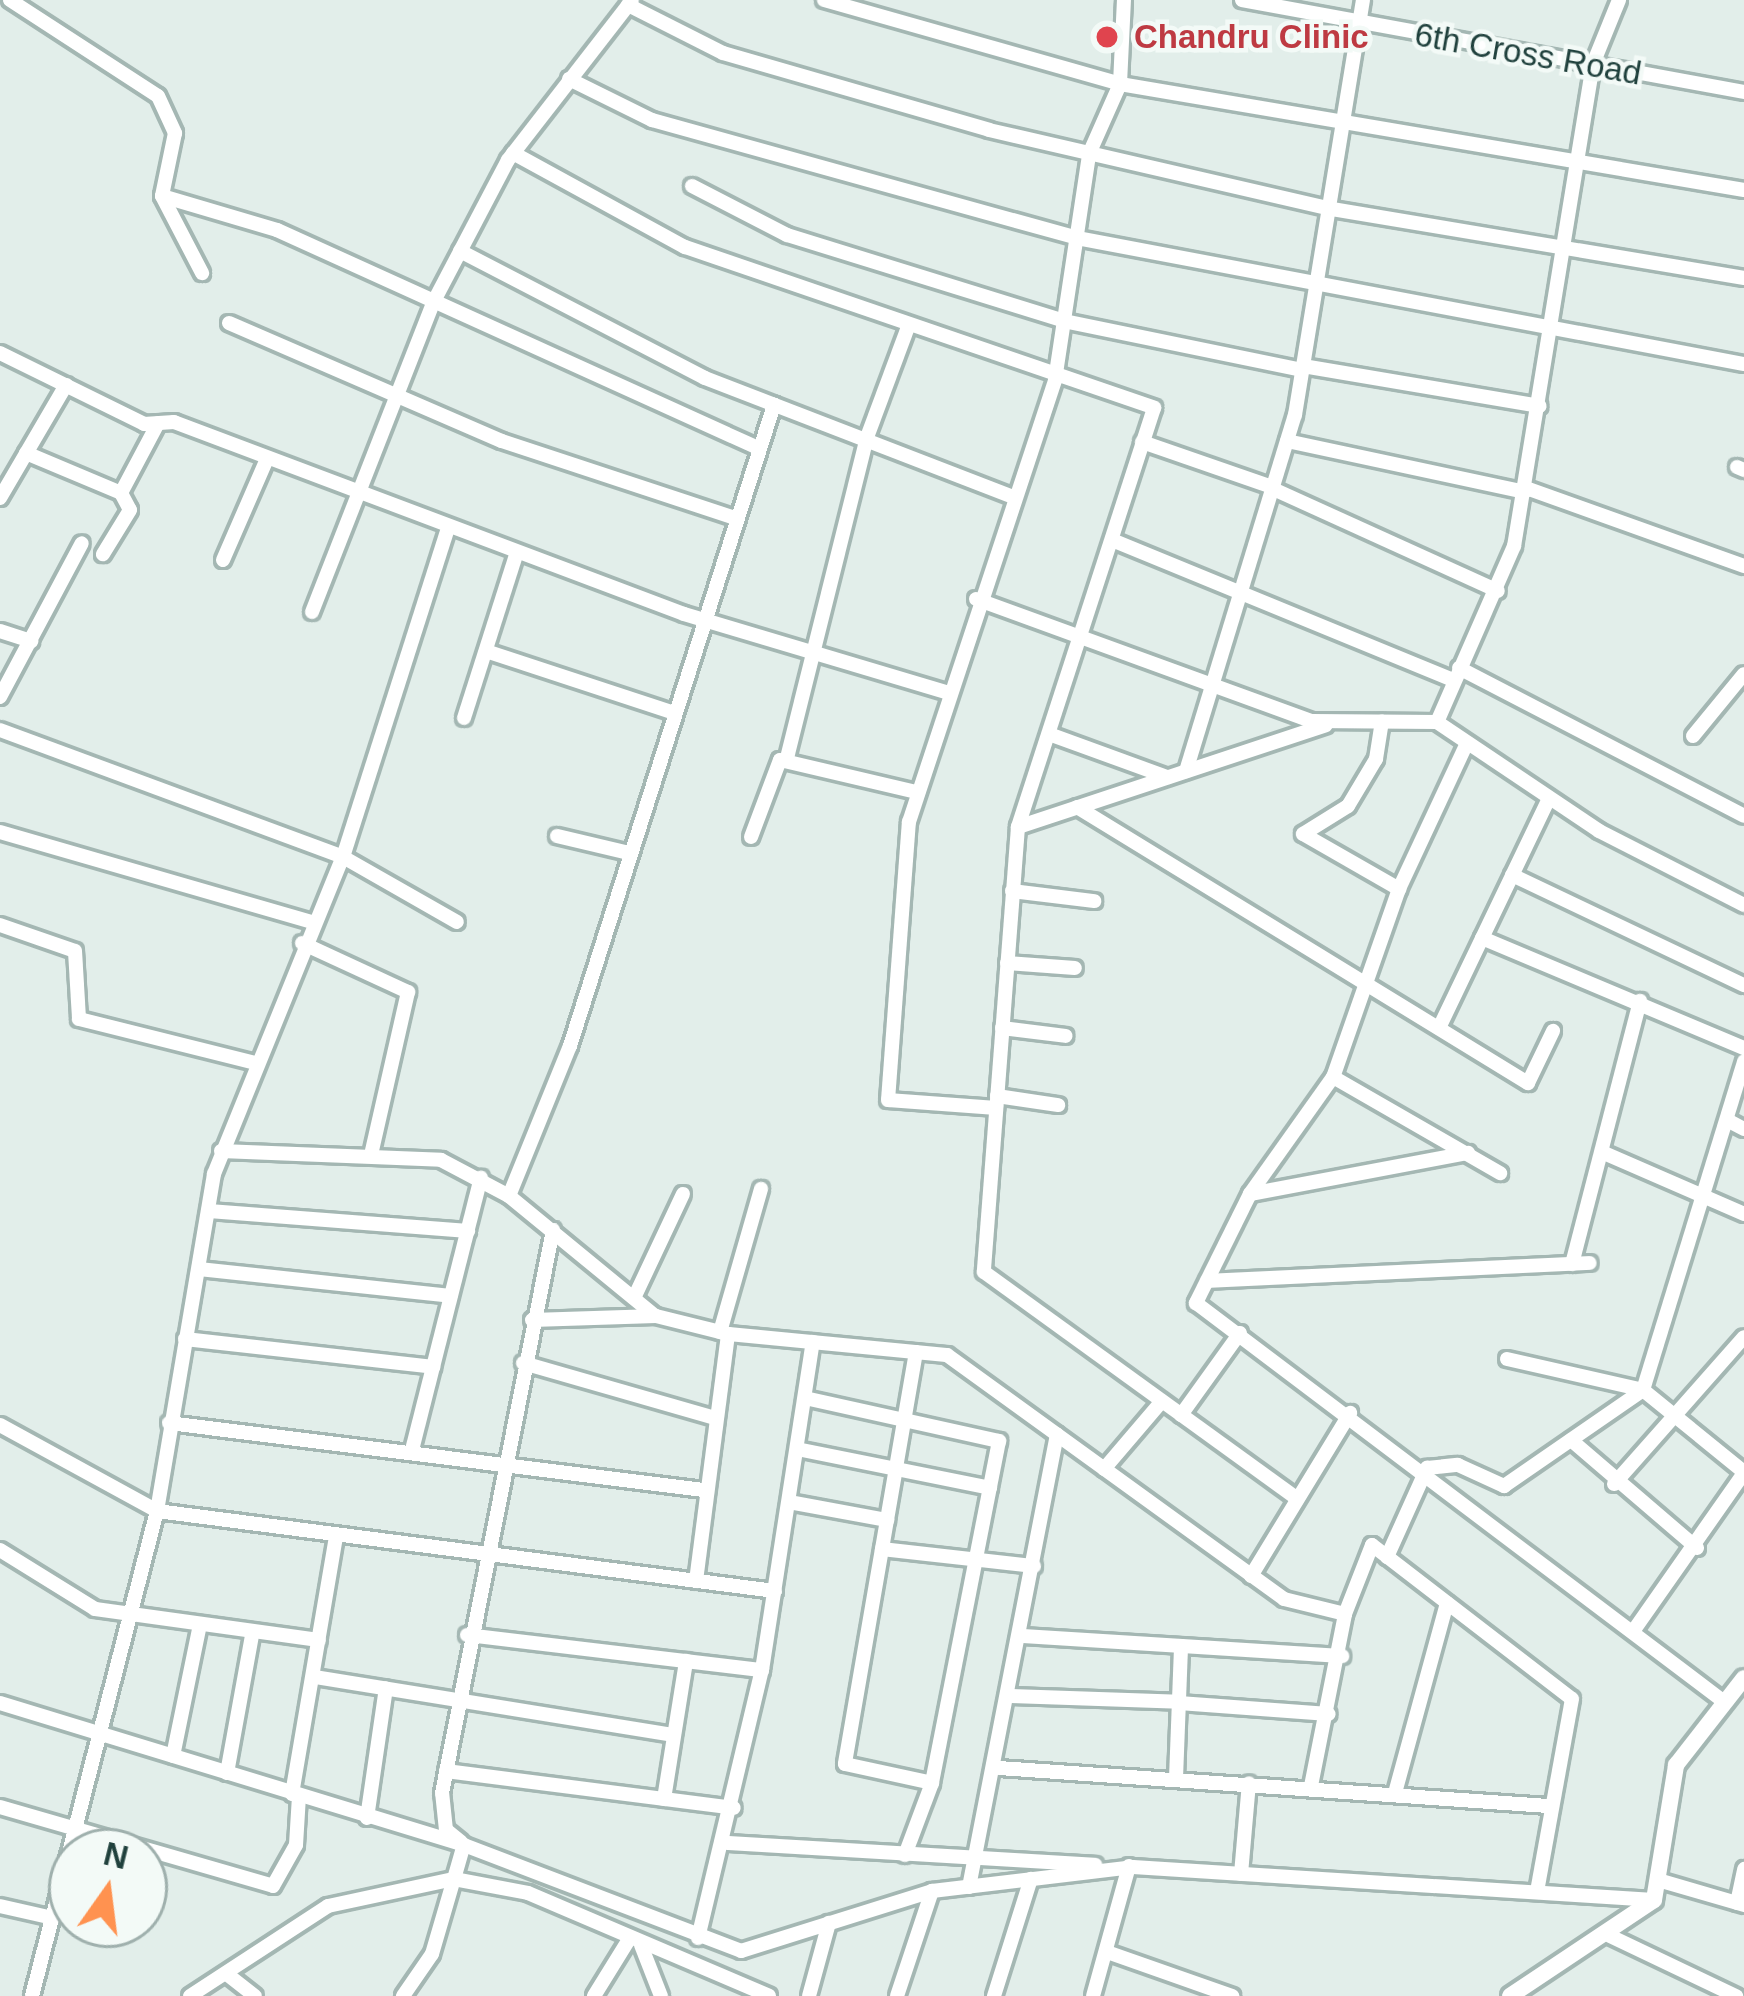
<!DOCTYPE html>
<html>
<head>
<meta charset="utf-8">
<style>
	body { margin:0 }
	#map { position:relative; width:1744px; height:1996px; overflow:hidden; background:#e2eeea; font-family:Helvetica,sans-serif }
	div>[style] { position:absolute }
	[style*='--x'] { left:calc(var(--x)*1px); top:calc(var(--y)*1px); width:calc(var(--w)*1px); rotate:calc(var(--a)*1deg) }
	.roads { filter:drop-shadow(3px 0 #a4b7b3) drop-shadow(-3px 0 #a4b7b3) drop-shadow(0 3px #a4b7b3) drop-shadow(0 -3px #a4b7b3) }
	.minor>* { height:14px; margin:-7px; padding:0 7px; transform-origin:7px; border-radius:7px; background:#fff }
	.tertiary>* { height:16px; margin:-8px; padding:0 8px; transform-origin:8px; border-radius:8px; background:#fff }
	.dots>* { width:33px; height:33px; translate:-50% -50%; box-sizing:border-box; border:6px solid #f3faf7; border-radius:50% }
	span { translate:-50% -50%; white-space:nowrap; text-align:center; line-height:1.15; -webkit-text-stroke:9px #f3faf7; paint-order:stroke }
	.health-label { font-size:33px; color:#be3a42; font-weight:700 }
	.left { translate:0 -50%; text-align:left }
	.street-label { font-size:33px; color:#20413d }
	.north { position:absolute; left:48px; top:1828px; width:120px; height:120px; box-sizing:border-box; background:#f3faf7; border:3px solid #9fb0ad; border-radius:50%; rotate:14deg; font-size:33px; font-weight:700; line-height:48px; text-align:center; color:#20413d }
	.north::after { content:''; display:block; margin:auto; width:42px; height:54px; background:#ff9250; clip-path:polygon(50% 0,100% 100%,50% 72%,0 100%) }
</style>
</head>
<body>
<div id="map">
	<div class="roads">
		<div class="minor">
			<div style="--x:10;--y:0;--w:176;--a:33"></div>
			<div style="--x:158;--y:96;--w:41;--a:65.3"></div>
			<div style="--x:175;--y:133;--w:64;--a:101.7"></div>
			<div style="--x:162;--y:196;--w:87;--a:62.5"></div>
			<div style="--x:824;--y:0;--w:308;--a:15.8"></div>
			<div style="--x:1120;--y:84;--w:633;--a:9.64"></div>
			<div style="--x:1242;--y:0;--w:510;--a:10.39"></div>
			<div style="--x:1619;--y:0;--w:69;--a:112.1"></div>
			<div style="--x:1593;--y:64;--w:488;--a:99.3"></div>
			<div style="--x:1514;--y:546;--w:192;--a:113.6"></div>
			<div style="--x:1437;--y:722;--w:195;--a:33.9"></div>
			<div style="--x:1599;--y:831;--w:163;--a:27"></div>
			<div style="--x:628;--y:5;--w:106;--a:26.8"></div>
			<div style="--x:723;--y:53;--w:277;--a:16.1"></div>
			<div style="--x:989;--y:130;--w:352;--a:13"></div>
			<div style="--x:1332;--y:209;--w:418;--a:9.5"></div>
			<div style="--x:569;--y:79;--w:93;--a:26.3"></div>
			<div style="--x:652;--y:120;--w:441;--a:15.5"></div>
			<div style="--x:1077;--y:238;--w:679;--a:10.7"></div>
			<div style="--x:513;--y:153;--w:196;--a:28.7"></div>
			<div style="--x:685;--y:247;--w:496;--a:18.9"></div>
			<div style="--x:1154;--y:408;--w:441;--a:108"></div>
			<div style="--x:1018;--y:827;--w:446;--a:94.4"></div>
			<div style="--x:984;--y:1272;--w:384;--a:35.9"></div>
			<div style="--x:692;--y:186;--w:107;--a:27.3"></div>
			<div style="--x:787;--y:235;--w:290;--a:17.2"></div>
			<div style="--x:1064;--y:321;--w:243;--a:11.6"></div>
			<div style="--x:162;--y:196;--w:120;--a:16.5"></div>
			<div style="--x:277;--y:230;--w:528;--a:24.38"></div>
			<div style="--x:460;--y:251;--w:276;--a:27.4"></div>
			<div style="--x:705;--y:378;--w:331;--a:21.1"></div>
			<div style="--x:229;--y:323;--w:297;--a:23.4"></div>
			<div style="--x:502;--y:441;--w:242;--a:18.3"></div>
			<div style="--x:0;--y:353;--w:161;--a:26.2"></div>
			<div style="--x:144;--y:424;--w:30;--a:-4"></div>
			<div style="--x:174;--y:422;--w:545;--a:20.63"></div>
			<div style="--x:684;--y:614;--w:273;--a:16.6"></div>
			<div style="--x:1303;--y:366;--w:240;--a:9.6"></div>
			<div style="--x:1287;--y:441;--w:243;--a:12.1"></div>
			<div style="--x:1142;--y:442;--w:138;--a:19.1"></div>
			<div style="--x:26;--y:453;--w:103;--a:22.8"></div>
			<div style="--x:121;--y:493;--w:19;--a:62"></div>
			<div style="--x:130;--y:510;--w:52;--a:121.5"></div>
			<div style="--x:1737;--y:467;--w:8;--a:23"></div>
			<div style="--x:1271;--y:488;--w:249;--a:24.4"></div>
			<div style="--x:1526;--y:488;--w:232;--a:19.7"></div>
			<div style="--x:121;--y:493;--w:79;--a:-62.1"></div>
			<div style="--x:0;--y:498;--w:131;--a:-59.7"></div>
			<div style="--x:1112;--y:540;--w:370;--a:22.3"></div>
			<div style="--x:223;--y:560;--w:110;--a:-66.5"></div>
			<div style="--x:976;--y:599;--w:357;--a:20"></div>
			<div style="--x:1312;--y:721;--w:125;--a:0.5"></div>
			<div style="--x:312;--y:612;--w:334;--a:-68.6"></div>
			<div style="--x:434;--y:301;--w:159;--a:-62.3"></div>
			<div style="--x:508;--y:160;--w:202;--a:-52.2"></div>
			<div style="--x:0;--y:631;--w:33;--a:18"></div>
			<div style="--x:486;--y:651;--w:195;--a:18.2"></div>
			<div style="--x:1459;--y:668;--w:321;--a:27.4"></div>
			<div style="--x:0;--y:697;--w:174;--a:-62"></div>
			<div style="--x:464;--y:718;--w:171;--a:-72.3"></div>
			<div style="--x:0;--y:730;--w:366;--a:20.3"></div>
			<div style="--x:343;--y:857;--w:131;--a:29.7"></div>
			<div style="--x:1049;--y:734;--w:126;--a:20"></div>
			<div style="--x:1693;--y:736;--w:80;--a:-50.6"></div>
			<div style="--x:1467;--y:743;--w:161;--a:115"></div>
			<div style="--x:1399;--y:889;--w:199;--a:109.3"></div>
			<div style="--x:1333;--y:1077;--w:143;--a:125.4"></div>
			<div style="--x:1250;--y:1194;--w:122;--a:116.4"></div>
			<div style="--x:1196;--y:1303;--w:660;--a:37.06"></div>
			<div style="--x:787;--y:758;--w:328;--a:-76"></div>
			<div style="--x:866;--y:440;--w:121;--a:-69.6"></div>
			<div style="--x:1186;--y:771;--w:372;--a:-73"></div>
			<div style="--x:1295;--y:415;--w:421;--a:-80.7"></div>
			<div style="--x:1077;--y:807;--w:529;--a:31.47"></div>
			<div style="--x:1528;--y:1083;--w:58;--a:-64.3"></div>
			<div style="--x:1018;--y:827;--w:324;--a:-18.3"></div>
			<div style="--x:0;--y:832;--w:325;--a:16.1"></div>
			<div style="--x:1303;--y:834;--w:53;--a:-31.9"></div>
			<div style="--x:1348;--y:806;--w:55;--a:-59.2"></div>
			<div style="--x:1376;--y:759;--w:38;--a:-81"></div>
			<div style="--x:1303;--y:834;--w:111;--a:29.8"></div>
			<div style="--x:557;--y:836;--w:74;--a:13.3"></div>
			<div style="--x:751;--y:837;--w:82;--a:-69.4"></div>
			<div style="--x:780;--y:760;--w:140;--a:13.2"></div>
			<div style="--x:1512;--y:875;--w:257;--a:25.4"></div>
			<div style="--x:1012;--y:891;--w:83;--a:7"></div>
			<div style="--x:0;--y:925;--w:79;--a:19.1"></div>
			<div style="--x:75;--y:951;--w:68;--a:86.6"></div>
			<div style="--x:79;--y:1019;--w:181;--a:14"></div>
			<div style="--x:1482;--y:938;--w:284;--a:22.8"></div>
			<div style="--x:302;--y:943;--w:117;--a:24.8"></div>
			<div style="--x:408;--y:992;--w:167;--a:102.8"></div>
			<div style="--x:1007;--y:963;--w:68;--a:4.2"></div>
			<div style="--x:1002;--y:1028;--w:64;--a:7.1"></div>
			<div style="--x:1439;--y:1028;--w:255;--a:-64.4"></div>
			<div style="--x:1333;--y:1077;--w:193;--a:29.9"></div>
			<div style="--x:997;--y:1096;--w:62;--a:8.4"></div>
			<div style="--x:996;--y:1108;--w:108;--a:-175.8"></div>
			<div style="--x:888;--y:1100;--w:279;--a:-85.7"></div>
			<div style="--x:909;--y:822;--w:465;--a:-71.7"></div>
			<div style="--x:1055;--y:380;--w:229;--a:-81.4"></div>
			<div style="--x:1089;--y:154;--w:77;--a:-66.1"></div>
			<div style="--x:1120;--y:84;--w:84;--a:-87.3"></div>
			<div style="--x:1727;--y:1120;--w:19;--a:28"></div>
			<div style="--x:221;--y:1151;--w:220;--a:2.3"></div>
			<div style="--x:441;--y:1160;--w:77;--a:27.9"></div>
			<div style="--x:509;--y:1196;--w:189;--a:39.4"></div>
			<div style="--x:1604;--y:1153;--w:153;--a:23.5"></div>
			<div style="--x:1250;--y:1194;--w:222;--a:-10.7"></div>
			<div style="--x:509;--y:1196;--w:162;--a:-67.9"></div>
			<div style="--x:570;--y:1046;--w:673;--a:-72.35"></div>
			<div style="--x:209;--y:1211;--w:260;--a:4.4"></div>
			<div style="--x:1572;--y:1264;--w:272;--a:-75.5"></div>
			<div style="--x:199;--y:1269;--w:253;--a:6.1"></div>
			<div style="--x:1207;--y:1281;--w:383;--a:-2.7"></div>
			<div style="--x:634;--y:1298;--w:115;--a:-64.8"></div>
			<div style="--x:532;--y:1320;--w:124;--a:-1.8"></div>
			<div style="--x:656;--y:1316;--w:74;--a:14"></div>
			<div style="--x:728;--y:1334;--w:220;--a:5.5"></div>
			<div style="--x:947;--y:1355;--w:416;--a:35.9"></div>
			<div style="--x:1284;--y:1599;--w:63;--a:13.8"></div>
			<div style="--x:720;--y:1332;--w:149;--a:-74"></div>
			<div style="--x:185;--y:1339;--w:250;--a:6.4"></div>
			<div style="--x:916;--y:1352;--w:418;--a:99.8"></div>
			<div style="--x:845;--y:1764;--w:89;--a:12.3"></div>
			<div style="--x:1507;--y:1359;--w:139;--a:12.8"></div>
			<div style="--x:1643;--y:1390;--w:130;--a:39.1"></div>
			<div style="--x:523;--y:1363;--w:200;--a:16"></div>
			<div style="--x:805;--y:1398;--w:199;--a:12.5"></div>
			<div style="--x:999;--y:1441;--w:349;--a:101.1"></div>
			<div style="--x:932;--y:1783;--w:77;--a:110.6"></div>
			<div style="--x:1181;--y:1415;--w:101;--a:-54.3"></div>
			<div style="--x:169;--y:1423;--w:538;--a:7.15"></div>
			<div style="--x:0;--y:1425;--w:179;--a:28.7"></div>
			<div style="--x:157;--y:1511;--w:623;--a:7.38"></div>
			<div style="--x:1571;--y:1440;--w:166;--a:40.6"></div>
			<div style="--x:797;--y:1449;--w:197;--a:11.4"></div>
			<div style="--x:412;--y:1450;--w:281;--a:-75.8"></div>
			<div style="--x:1104;--y:1469;--w:89;--a:-49.5"></div>
			<div style="--x:1614;--y:1484;--w:196;--a:-48.5"></div>
			<div style="--x:789;--y:1502;--w:100;--a:10.4"></div>
			<div style="--x:882;--y:1549;--w:153;--a:6.4"></div>
			<div style="--x:0;--y:1550;--w:112;--a:31.8"></div>
			<div style="--x:95;--y:1609;--w:226;--a:7.9"></div>
			<div style="--x:1387;--y:1557;--w:98;--a:-65.8"></div>
			<div style="--x:1427;--y:1468;--w:31;--a:-6"></div>
			<div style="--x:1458;--y:1465;--w:51;--a:24.5"></div>
			<div style="--x:1504;--y:1486;--w:169;--a:-34.6"></div>
			<div style="--x:1643;--y:1390;--w:344;--a:-72.9"></div>
			<div style="--x:1251;--y:1576;--w:191;--a:-58.7"></div>
			<div style="--x:696;--y:1581;--w:249;--a:-82.6"></div>
			<div style="--x:1634;--y:1630;--w:192;--a:-55"></div>
			<div style="--x:467;--y:1635;--w:297;--a:6.8"></div>
			<div style="--x:1022;--y:1636;--w:321;--a:3.6"></div>
			<div style="--x:315;--y:1677;--w:363;--a:9.2"></div>
			<div style="--x:1011;--y:1696;--w:168;--a:2"></div>
			<div style="--x:0;--y:1703;--w:485;--a:17"></div>
			<div style="--x:464;--y:1845;--w:297;--a:20.9"></div>
			<div style="--x:741;--y:1951;--w:200;--a:-17.4"></div>
			<div style="--x:932;--y:1891;--w:202;--a:-6.8"></div>
			<div style="--x:1133;--y:1867;--w:522;--a:3.62"></div>
			<div style="--x:1179;--y:1703;--w:150;--a:4.2"></div>
			<div style="--x:173;--y:1756;--w:130;--a:-78.4"></div>
			<div style="--x:999;--y:1768;--w:550;--a:3.96"></div>
			<div style="--x:446;--y:1771;--w:290;--a:7.3"></div>
			<div style="--x:227;--y:1773;--w:139;--a:-79.7"></div>
			<div style="--x:1176;--y:1778;--w:132;--a:-87.8"></div>
			<div style="--x:1311;--y:1786;--w:175;--a:-78.8"></div>
			<div style="--x:1345;--y:1614;--w:74;--a:-68.6"></div>
			<div style="--x:1372;--y:1545;--w:252;--a:37.6"></div>
			<div style="--x:1572;--y:1699;--w:196;--a:100.3"></div>
			<div style="--x:1395;--y:1793;--w:197;--a:-74.7"></div>
			<div style="--x:292;--y:1794;--w:262;--a:-80.3"></div>
			<div style="--x:664;--y:1799;--w:140;--a:-80.9"></div>
			<div style="--x:0;--y:1807;--w:284;--a:16.1"></div>
			<div style="--x:273;--y:1886;--w:47;--a:-60.7"></div>
			<div style="--x:296;--y:1845;--w:49;--a:-86.5"></div>
			<div style="--x:367;--y:1818;--w:131;--a:-81.7"></div>
			<div style="--x:461;--y:1842;--w:19;--a:-141"></div>
			<div style="--x:446;--y:1830;--w:37;--a:-96"></div>
			<div style="--x:442;--y:1793;--w:574;--a:-78.85"></div>
			<div style="--x:727;--y:1843;--w:369;--a:3.4"></div>
			<div style="--x:1241;--y:1874;--w:91;--a:-85"></div>
			<div style="--x:1658;--y:1880;--w:90;--a:16.2"></div>
			<div style="--x:969;--y:1887;--w:461;--a:-79"></div>
			<div style="--x:1737;--y:1903;--w:35;--a:-78"></div>
			<div style="--x:0;--y:1906;--w:54;--a:12.8"></div>
			<div style="--x:1610;--y:1936;--w:140;--a:25.5"></div>
			<div style="--x:698;--y:1938;--w:276;--a:-76.6"></div>
			<div style="--x:762;--y:1670;--w:332;--a:-81.2"></div>
			<div style="--x:641;--y:1945;--w:55;--a:68.6"></div>
			<div style="--x:1107;--y:1952;--w:133;--a:19.4"></div>
			<div style="--x:228;--y:1975;--w:34;--a:38"></div>
			<div style="--x:32;--y:1996;--w:501;--a:-75.55"></div>
			<div style="--x:157;--y:1511;--w:342;--a:-80.4"></div>
			<div style="--x:214;--y:1174;--w:342;--a:-67.9"></div>
			<div style="--x:343;--y:857;--w:342;--a:-72.3"></div>
			<div style="--x:190;--y:1996;--w:165;--a:-33.1"></div>
			<div style="--x:328;--y:1906;--w:129;--a:-12.1"></div>
			<div style="--x:454;--y:1879;--w:35;--a:-74"></div>
			<div style="--x:403;--y:1996;--w:51;--a:-55.4"></div>
			<div style="--x:432;--y:1954;--w:78;--a:-73.7"></div>
			<div style="--x:454;--y:1879;--w:75;--a:10.7"></div>
			<div style="--x:528;--y:1893;--w:262;--a:23.1"></div>
			<div style="--x:594;--y:1996;--w:65;--a:-58.3"></div>
			<div style="--x:809;--y:1996;--w:76;--a:-74.7"></div>
			<div style="--x:897;--y:1996;--w:111;--a:-71.6"></div>
			<div style="--x:994;--y:1996;--w:123;--a:-72.5"></div>
			<div style="--x:1093;--y:1996;--w:135;--a:-74.5"></div>
		</div>
		<div class="tertiary">
			<div style="--x:1510;--y:1996;--w:173;--a:-33.7"></div>
			<div style="--x:1654;--y:1900;--w:137;--a:-80.7"></div>
			<div style="--x:1676;--y:1765;--w:110;--a:-52"></div>
		</div>
	</div>
	<div class="dots">
		<div style="left:1107px;top:37px;background:#e0444e"></div>
	</div>
	<div class="health-label">
		<span class="left" style="left:1134px;top:37px">Chandru Clinic</span>
	</div>
	<div class="street-label">
		<span style="left:1528px;top:54px;rotate:10deg">6th Cross Road</span>
	</div>
	<div class="north">N</div>
</div>
</body>
</html>
